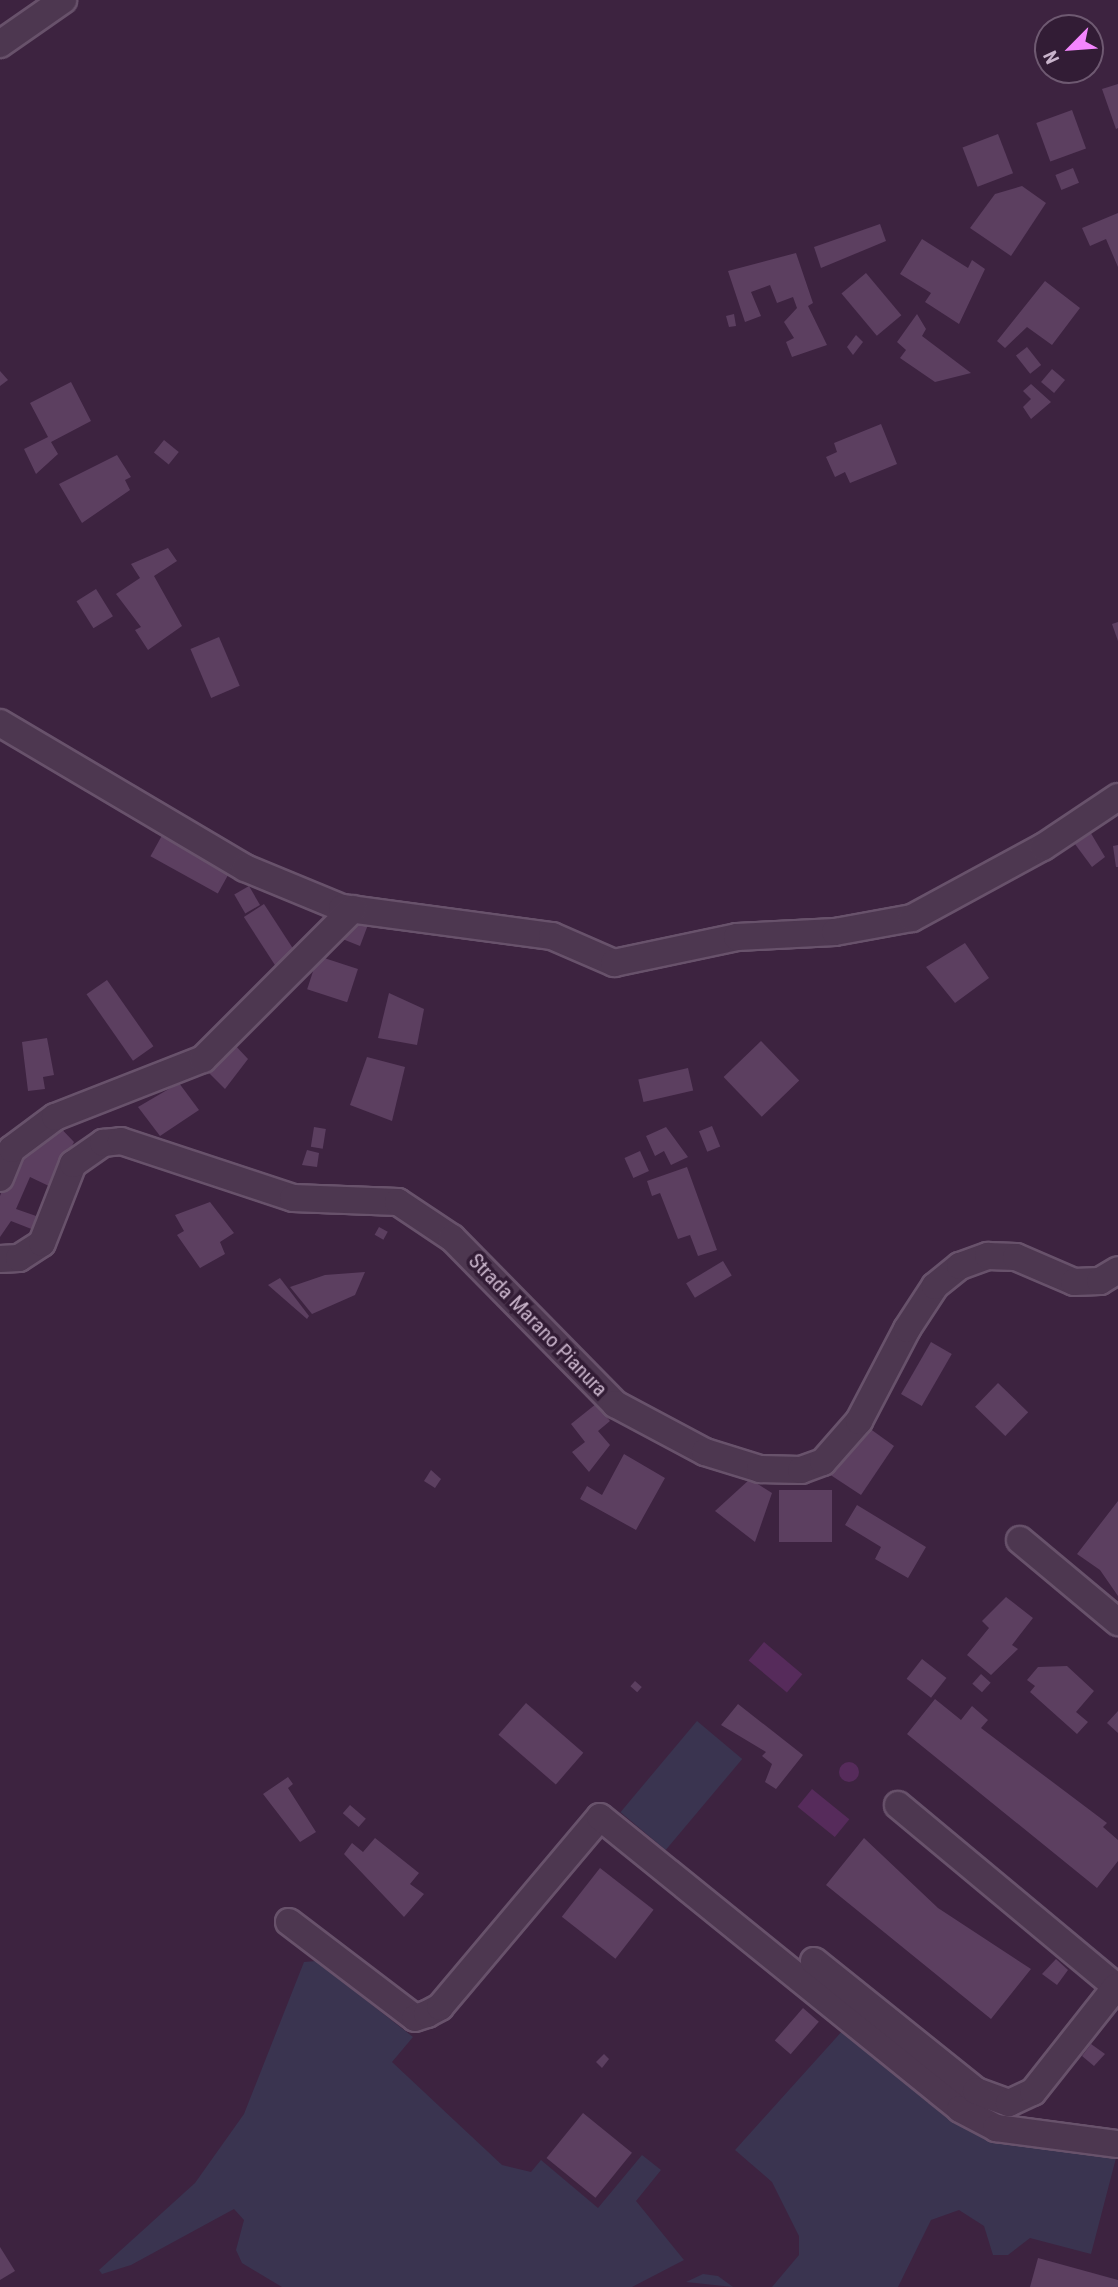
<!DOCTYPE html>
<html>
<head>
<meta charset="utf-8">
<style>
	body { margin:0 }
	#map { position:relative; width:1118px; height:2287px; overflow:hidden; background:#3d2340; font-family:"Roboto Condensed",sans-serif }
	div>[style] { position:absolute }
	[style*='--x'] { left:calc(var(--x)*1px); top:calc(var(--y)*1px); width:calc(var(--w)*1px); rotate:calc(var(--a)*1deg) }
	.green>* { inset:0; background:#3a3450; transform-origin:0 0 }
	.water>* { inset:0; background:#562b5b; transform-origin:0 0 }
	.round { border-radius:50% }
	.building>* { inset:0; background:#5c3f60; transform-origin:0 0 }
	.roads { filter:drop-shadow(2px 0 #68526b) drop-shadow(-2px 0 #68526b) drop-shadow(0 2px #68526b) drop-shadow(0 -2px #68526b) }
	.minor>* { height:26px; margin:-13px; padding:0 13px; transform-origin:13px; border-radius:13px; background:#4d3750 }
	span { translate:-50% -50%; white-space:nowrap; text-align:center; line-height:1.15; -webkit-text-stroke:7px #321c35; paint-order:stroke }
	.street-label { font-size:21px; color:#c9b4cb }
	.north { position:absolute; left:1034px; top:14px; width:70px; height:70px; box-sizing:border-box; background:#321c35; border:2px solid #6e5971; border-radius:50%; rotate:245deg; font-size:19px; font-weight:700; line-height:28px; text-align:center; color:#c9b4cb }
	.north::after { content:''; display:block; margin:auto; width:24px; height:32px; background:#f485fe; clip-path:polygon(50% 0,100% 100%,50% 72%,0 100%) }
</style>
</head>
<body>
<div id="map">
	<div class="green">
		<div style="left:697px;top:1721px;width:59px;height:119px;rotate:40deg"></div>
		<div style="clip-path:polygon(316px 1961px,413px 2037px,392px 2062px,502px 2165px,531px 2172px,541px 2160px,598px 2208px,642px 2155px,661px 2170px,636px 2201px,684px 2260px,632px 2287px,282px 2287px,242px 2263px,236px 2250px,244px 2220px,234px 2209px,131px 2265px,102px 2274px,99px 2270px,195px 2183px,244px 2114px,304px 1962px)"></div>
		<div style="clip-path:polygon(844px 2029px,1010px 2140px,1116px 2158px,1091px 2254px,1030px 2238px,1008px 2255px,993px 2255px,984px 2226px,959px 2210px,931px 2220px,898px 2287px,772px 2287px,799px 2255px,799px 2236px,772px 2182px,735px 2150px)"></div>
		<div style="clip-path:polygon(703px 2274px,718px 2276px,733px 2287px,686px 2282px)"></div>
	</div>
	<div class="water">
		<div style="left:764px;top:1642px;width:50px;height:24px;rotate:40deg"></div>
		<div class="round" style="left:839px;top:1762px;width:20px;height:20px"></div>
		<div style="left:812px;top:1789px;width:48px;height:23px;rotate:39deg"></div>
	</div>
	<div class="building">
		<div style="clip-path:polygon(1118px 84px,1118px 128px,1116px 129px,1102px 89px)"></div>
		<div style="left:1072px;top:110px;width:41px;height:38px;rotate:70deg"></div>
		<div style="left:998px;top:134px;width:42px;height:38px;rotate:69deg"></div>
		<div style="left:1073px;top:168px;width:16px;height:19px;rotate:68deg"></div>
		<div style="clip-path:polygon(1022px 186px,1046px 203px,1011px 256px,970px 228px,995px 194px)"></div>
		<div style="clip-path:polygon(1118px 213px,1118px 267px,1106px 239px,1090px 246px,1082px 228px)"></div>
		<div style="clip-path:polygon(880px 224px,886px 241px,821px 268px,814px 247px)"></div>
		<div style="clip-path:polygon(922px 239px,968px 268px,972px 260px,985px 269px,959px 324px,925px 302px,931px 293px,900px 274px)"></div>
		<div style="clip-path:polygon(796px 253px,813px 303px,808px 306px,827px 345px,792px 357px,786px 342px,794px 338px,784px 322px,797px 308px,793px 297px,777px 303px,770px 285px,751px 292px,761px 316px,745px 322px,728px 271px)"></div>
		<div style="left:866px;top:273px;width:55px;height:32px;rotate:50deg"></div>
		<div style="clip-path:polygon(1045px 281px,1080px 308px,1052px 345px,1027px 327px,1005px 348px,997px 341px)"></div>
		<div style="clip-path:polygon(734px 314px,736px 326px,729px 327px,726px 316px)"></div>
		<div style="clip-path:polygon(917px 314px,926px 329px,922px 336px,971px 373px,935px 382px,900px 358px,906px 350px,897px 342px)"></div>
		<div style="clip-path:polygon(856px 335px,863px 342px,853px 355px,847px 347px)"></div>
		<div style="left:1027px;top:347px;width:23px;height:14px;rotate:52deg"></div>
		<div style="left:1052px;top:369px;width:17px;height:17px;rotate:40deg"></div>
		<div style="clip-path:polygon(0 371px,8px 380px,0 386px)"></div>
		<div style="clip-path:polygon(71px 382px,91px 421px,51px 442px,58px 454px,36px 474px,24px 449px,48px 437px,30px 403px)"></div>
		<div style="clip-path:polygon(1031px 384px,1051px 402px,1031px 419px,1023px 407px,1031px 399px,1023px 391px)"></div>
		<div style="clip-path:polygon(881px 424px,897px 464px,850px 483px,845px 472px,835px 477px,826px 457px,837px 452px,834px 443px)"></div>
		<div style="left:164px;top:440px;width:19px;height:16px;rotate:39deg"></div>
		<div style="clip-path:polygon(117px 455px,131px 477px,125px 480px,130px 490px,82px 523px,59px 484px)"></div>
		<div style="clip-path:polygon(168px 548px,177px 561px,154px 576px,182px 626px,148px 650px,135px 630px,141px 627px,116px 594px,140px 578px,131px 564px)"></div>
		<div style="left:96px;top:589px;width:32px;height:23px;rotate:58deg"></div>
		<div style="clip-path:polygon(1118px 622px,1118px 641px,1112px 624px)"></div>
		<div style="left:219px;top:637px;width:53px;height:31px;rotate:67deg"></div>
		<div style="clip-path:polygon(1086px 825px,1105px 857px,1092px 867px,1069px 836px)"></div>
		<div style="left:165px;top:830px;width:77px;height:30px;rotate:29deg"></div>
		<div style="clip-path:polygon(1118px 845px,1118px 867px,1116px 867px,1113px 846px)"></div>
		<div style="left:249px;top:886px;width:22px;height:17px;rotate:60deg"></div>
		<div style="left:264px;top:904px;width:60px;height:24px;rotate:57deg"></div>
		<div style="clip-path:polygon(354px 916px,369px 922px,360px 946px,335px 936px)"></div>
		<div style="clip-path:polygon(965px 943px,989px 978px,955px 1003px,926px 967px)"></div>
		<div style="left:318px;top:956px;width:42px;height:35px;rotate:18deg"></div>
		<div style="left:107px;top:980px;width:81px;height:25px;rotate:55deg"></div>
		<div style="clip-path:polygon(389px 993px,424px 1009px,417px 1045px,378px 1038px)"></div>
		<div style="clip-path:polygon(47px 1038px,54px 1075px,43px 1077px,45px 1089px,28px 1091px,22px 1042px)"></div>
		<div style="left:761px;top:1041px;width:55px;height:52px;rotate:46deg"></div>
		<div style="clip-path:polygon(233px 1043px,248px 1059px,225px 1089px,206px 1070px)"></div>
		<div style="clip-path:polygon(367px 1057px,405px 1067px,392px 1121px,350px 1105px)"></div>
		<div style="left:688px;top:1068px;width:23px;height:51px;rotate:77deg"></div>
		<div style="clip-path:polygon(179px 1083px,199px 1110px,160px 1136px,138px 1107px)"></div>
		<div style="clip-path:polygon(52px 1119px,74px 1142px,51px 1187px,30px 1177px,16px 1209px,39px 1217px,34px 1230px,11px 1221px,0 1237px,0 1196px,18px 1149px)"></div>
		<div style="left:712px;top:1126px;width:22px;height:14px;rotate:68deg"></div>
		<div style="left:314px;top:1127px;width:12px;height:20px;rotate:9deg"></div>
		<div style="clip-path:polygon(666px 1127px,688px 1157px,671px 1165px,664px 1151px,655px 1156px,646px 1136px)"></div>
		<div style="clip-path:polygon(307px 1150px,319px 1153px,317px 1167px,302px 1165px)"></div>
		<div style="left:640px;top:1151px;width:22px;height:17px;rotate:66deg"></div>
		<div style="clip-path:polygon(687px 1167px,717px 1250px,698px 1256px,690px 1235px,678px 1239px,660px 1193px,652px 1196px,647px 1181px)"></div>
		<div style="clip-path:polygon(210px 1202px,234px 1233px,220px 1242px,225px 1254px,200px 1268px,177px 1235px,184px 1231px,175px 1215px)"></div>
		<div style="left:379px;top:1227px;width:10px;height:9px;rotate:29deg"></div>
		<div style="left:723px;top:1261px;width:17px;height:43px;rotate:59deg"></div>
		<div style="clip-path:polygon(365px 1272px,355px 1295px,312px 1314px,290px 1287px,325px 1275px)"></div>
		<div style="clip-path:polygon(280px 1278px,309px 1316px,307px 1319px,268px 1285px)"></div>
		<div style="left:931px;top:1342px;width:24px;height:60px;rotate:30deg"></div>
		<div style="left:998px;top:1383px;width:42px;height:33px;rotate:44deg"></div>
		<div style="clip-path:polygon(596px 1404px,610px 1421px,598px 1431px,610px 1445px,589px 1472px,572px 1452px,585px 1442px,571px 1424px)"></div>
		<div style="clip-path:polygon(869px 1428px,894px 1446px,861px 1495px,829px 1474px)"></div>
		<div style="clip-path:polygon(624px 1454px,665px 1478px,636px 1530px,580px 1499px,587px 1486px,602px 1495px)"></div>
		<div style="clip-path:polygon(431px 1470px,441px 1479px,435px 1488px,424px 1481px)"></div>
		<div style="clip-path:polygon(750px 1479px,772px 1493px,755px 1542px,715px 1511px)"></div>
		<div style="left:779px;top:1490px;width:53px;height:52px"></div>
		<div style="clip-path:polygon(1118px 1501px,1118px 1596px,1100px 1570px,1077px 1554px)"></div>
		<div style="clip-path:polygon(857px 1505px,926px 1547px,908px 1578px,875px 1559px,881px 1547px,845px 1525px)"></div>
		<div style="clip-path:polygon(1006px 1597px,1033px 1618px,1012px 1645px,1018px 1649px,991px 1675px,967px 1655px,989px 1628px,982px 1621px)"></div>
		<div style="left:922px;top:1659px;width:31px;height:25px;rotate:38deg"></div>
		<div style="clip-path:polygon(1067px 1666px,1094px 1691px,1076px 1712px,1088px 1722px,1077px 1734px,1030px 1692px,1035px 1686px,1027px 1680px,1038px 1667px)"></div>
		<div style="left:981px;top:1674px;width:13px;height:13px;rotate:42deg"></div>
		<div style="left:635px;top:1681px;width:9px;height:7px;rotate:41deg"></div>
		<div style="clip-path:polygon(935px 1699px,961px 1720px,972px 1706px,988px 1720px,981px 1728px,1107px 1823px,1103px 1827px,1118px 1840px,1118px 1861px,1097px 1888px,907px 1734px)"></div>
		<div style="left:526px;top:1703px;width:76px;height:42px;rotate:41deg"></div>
		<div style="clip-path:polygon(738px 1704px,803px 1755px,776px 1789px,765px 1782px,772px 1764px,762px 1756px,766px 1752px,721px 1725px)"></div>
		<div style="clip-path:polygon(1118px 1711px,1118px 1733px,1107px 1723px)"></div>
		<div style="clip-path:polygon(288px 1777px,293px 1784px,288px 1788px,316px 1832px,300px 1842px,263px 1794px)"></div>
		<div style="left:350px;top:1805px;width:21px;height:11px;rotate:41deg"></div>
		<div style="clip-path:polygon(375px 1838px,419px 1873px,410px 1884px,424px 1894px,404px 1917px,344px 1854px,352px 1843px,363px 1852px)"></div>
		<div style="clip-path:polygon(864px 1838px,938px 1908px,1031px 1969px,991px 2019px,826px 1885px)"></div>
		<div style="left:600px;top:1868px;width:68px;height:62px;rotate:38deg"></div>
		<div style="clip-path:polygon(1056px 1959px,1068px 1970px,1057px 1985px,1042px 1974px)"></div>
		<div style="left:803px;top:2008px;width:21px;height:43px;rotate:41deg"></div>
		<div style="clip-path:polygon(1091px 2044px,1105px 2054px,1094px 2066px,1082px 2056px)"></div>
		<div style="clip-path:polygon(604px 2054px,609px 2059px,602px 2068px,596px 2062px)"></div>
		<div style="left:583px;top:2113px;width:63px;height:58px;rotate:39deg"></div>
		<div style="clip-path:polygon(0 2247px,15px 2271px,0 2280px)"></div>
		<div style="clip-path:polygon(1038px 2258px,1118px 2280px,1118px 2287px,1030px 2287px)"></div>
	</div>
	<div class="roads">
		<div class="minor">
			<div style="--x:0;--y:44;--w:77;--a:-34.9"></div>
			<div style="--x:0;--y:723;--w:285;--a:30.6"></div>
			<div style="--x:245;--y:868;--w:105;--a:22.4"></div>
			<div style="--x:342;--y:908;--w:212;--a:7.6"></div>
			<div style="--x:552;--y:936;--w:68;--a:23.5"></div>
			<div style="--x:614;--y:963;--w:126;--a:-11.9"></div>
			<div style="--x:737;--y:937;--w:98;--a:-2.9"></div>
			<div style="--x:835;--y:932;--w:78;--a:-10.3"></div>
			<div style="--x:912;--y:918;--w:149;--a:-28.5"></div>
			<div style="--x:1043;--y:847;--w:90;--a:-33.7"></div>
			<div style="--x:0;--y:1178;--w:31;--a:-68"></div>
			<div style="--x:12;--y:1149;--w:54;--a:-36.7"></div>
			<div style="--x:55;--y:1117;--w:159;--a:-21.4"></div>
			<div style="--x:203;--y:1059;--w:212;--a:-45"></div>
			<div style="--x:0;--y:1259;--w:19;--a:-3"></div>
			<div style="--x:19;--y:1258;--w:27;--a:-33"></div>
			<div style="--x:42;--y:1243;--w:85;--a:-68.6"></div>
			<div style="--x:73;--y:1164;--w:37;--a:-35"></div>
			<div style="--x:103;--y:1143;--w:18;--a:-6"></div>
			<div style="--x:121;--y:1141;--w:181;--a:18.3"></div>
			<div style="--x:293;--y:1198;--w:105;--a:2.2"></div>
			<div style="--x:398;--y:1202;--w:65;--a:33.7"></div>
			<div style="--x:452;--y:1238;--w:233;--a:45.5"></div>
			<div style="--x:615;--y:1404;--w:102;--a:28.1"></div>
			<div style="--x:705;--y:1452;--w:58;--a:17.2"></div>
			<div style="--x:760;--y:1469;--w:41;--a:1.4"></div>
			<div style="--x:801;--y:1470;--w:23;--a:-20"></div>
			<div style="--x:823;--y:1462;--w:55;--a:-48.7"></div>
			<div style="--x:859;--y:1421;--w:104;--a:-62.4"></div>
			<div style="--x:907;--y:1329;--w:51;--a:-56.9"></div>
			<div style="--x:935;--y:1286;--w:32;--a:-39"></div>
			<div style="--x:960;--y:1266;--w:30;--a:-20"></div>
			<div style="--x:988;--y:1256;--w:28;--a:2"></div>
			<div style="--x:1016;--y:1257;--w:63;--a:23.3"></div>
			<div style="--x:1074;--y:1282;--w:26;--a:-2"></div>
			<div style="--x:1100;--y:1281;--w:21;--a:-31"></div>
			<div style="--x:1020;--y:1540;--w:128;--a:39.9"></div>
			<div style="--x:898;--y:1805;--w:286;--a:39.8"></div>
			<div style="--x:289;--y:1922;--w:158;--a:37.3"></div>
			<div style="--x:415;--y:2018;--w:13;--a:-18"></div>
			<div style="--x:427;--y:2014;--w:15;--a:-28"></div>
			<div style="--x:440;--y:2007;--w:248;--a:-49.9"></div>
			<div style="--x:600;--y:1817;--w:464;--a:39"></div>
			<div style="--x:960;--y:2109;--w:41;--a:27.8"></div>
			<div style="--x:996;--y:2128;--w:123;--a:7.5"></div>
			<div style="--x:814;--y:1961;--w:208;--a:38.7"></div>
			<div style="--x:976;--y:2091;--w:35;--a:20"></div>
			<div style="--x:1009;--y:2103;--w:26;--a:-25"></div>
			<div style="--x:1033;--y:2092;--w:134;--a:-51.7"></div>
		</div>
	</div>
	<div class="street-label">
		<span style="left:538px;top:1325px;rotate:46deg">Strada Marano Pianura</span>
	</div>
	<div class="north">N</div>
</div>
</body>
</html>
